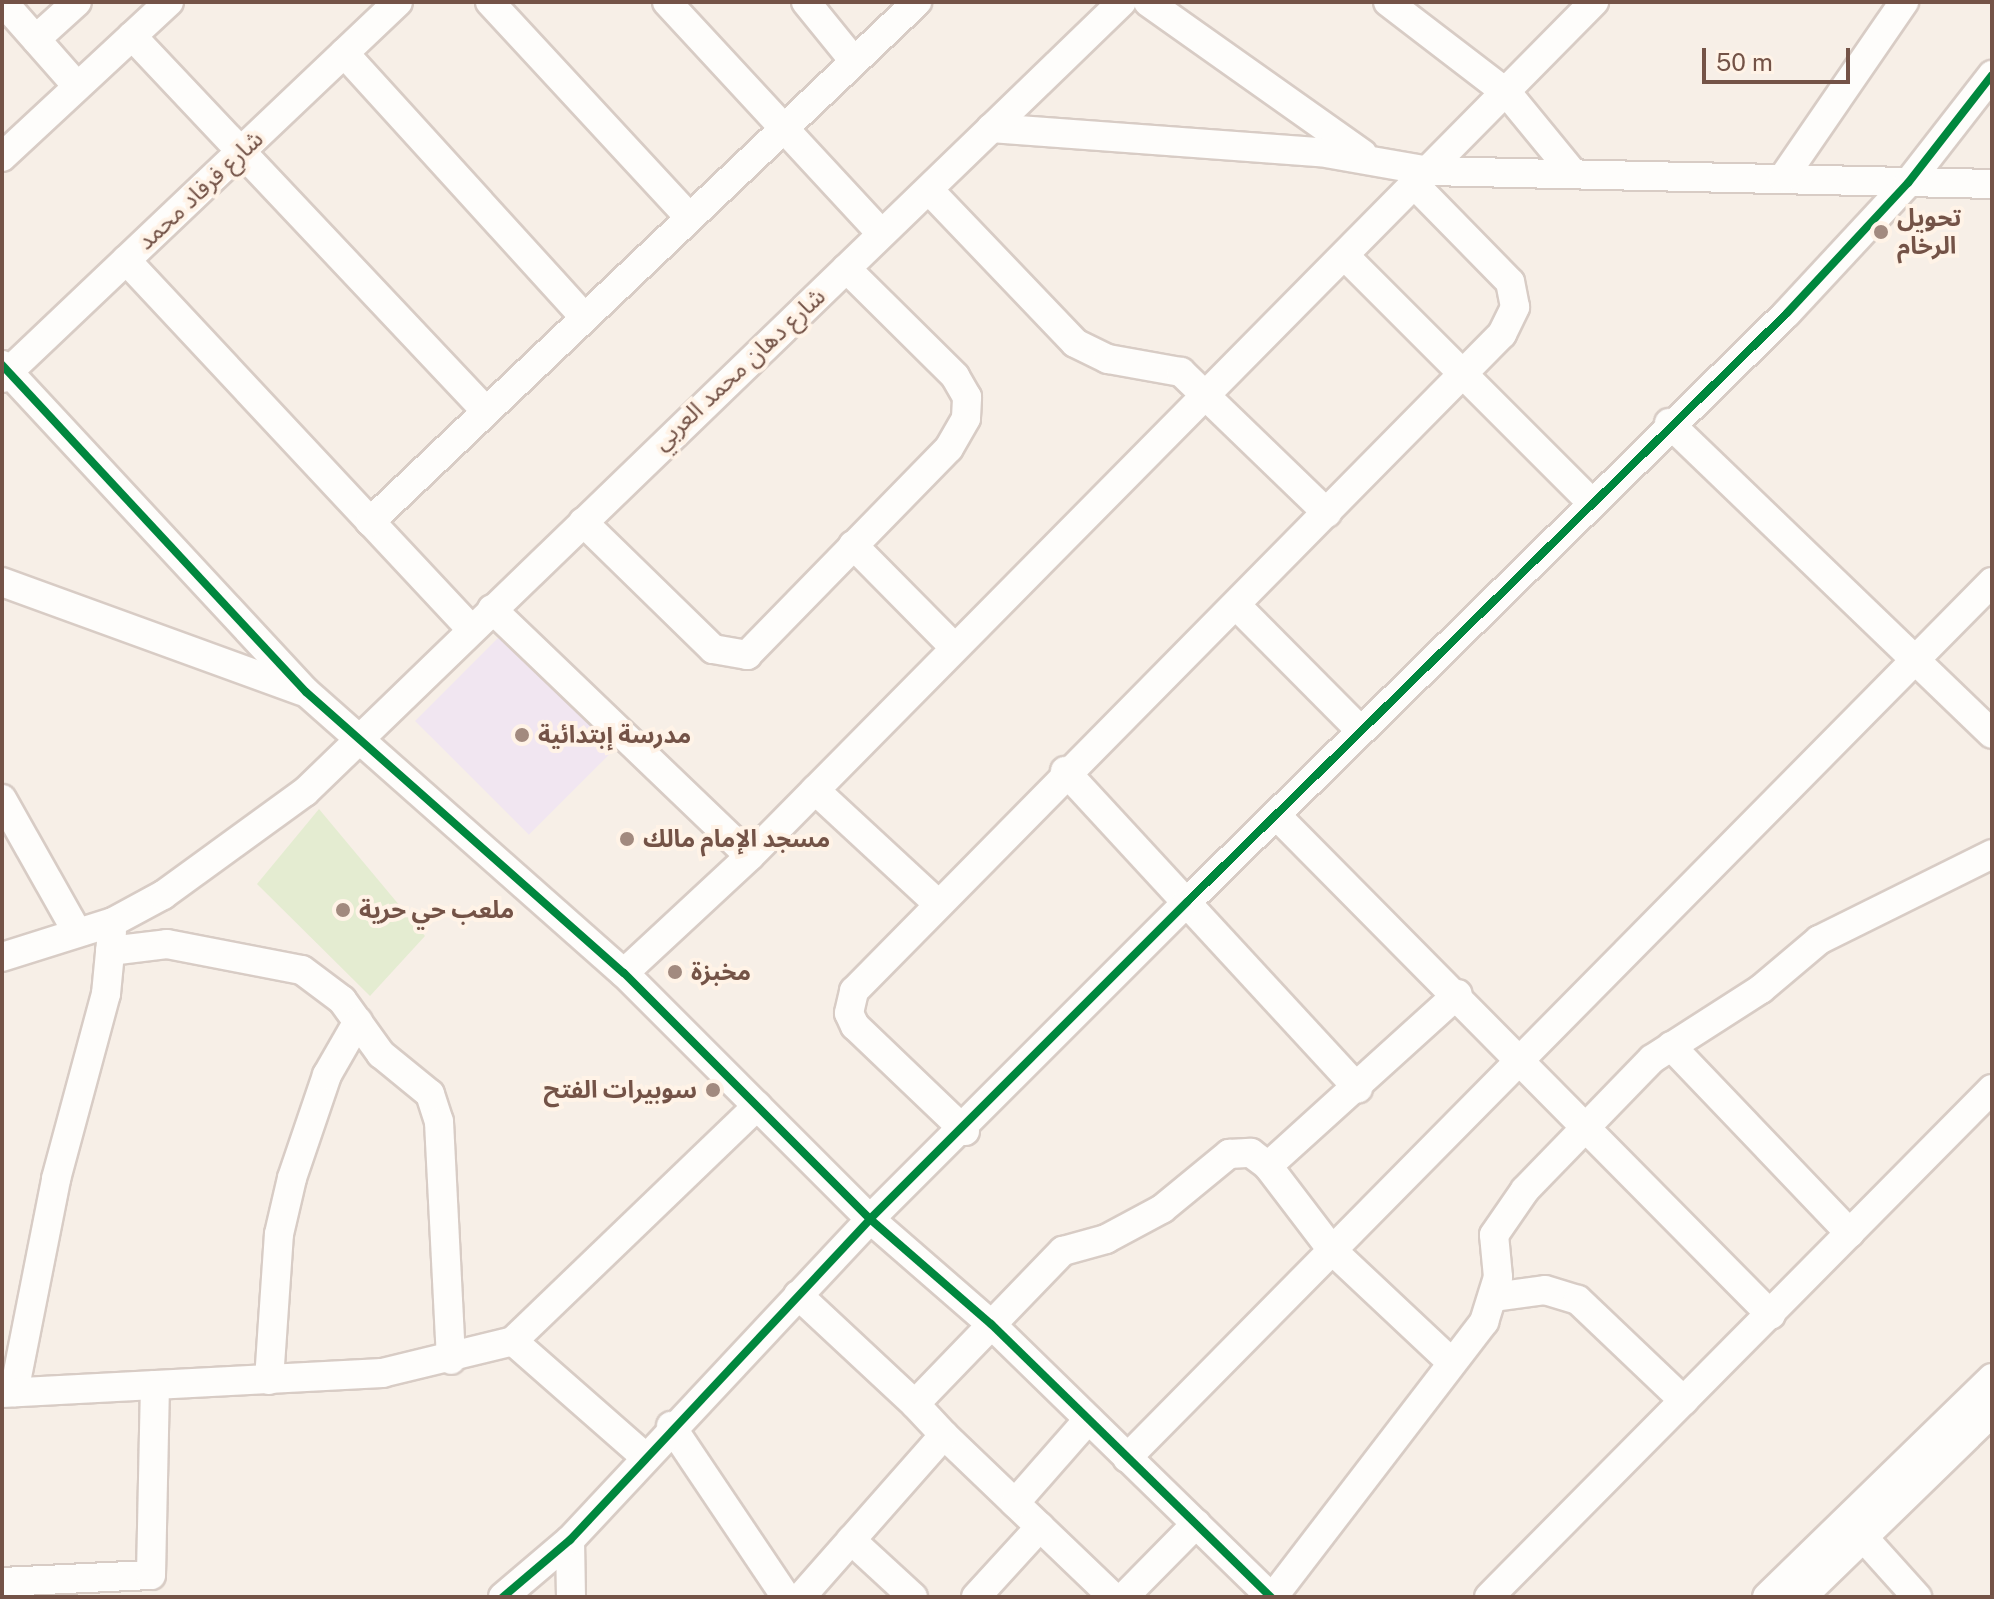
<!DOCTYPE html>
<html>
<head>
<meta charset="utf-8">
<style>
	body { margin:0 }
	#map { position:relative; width:1994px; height:1599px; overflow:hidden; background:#f7efe7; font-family:"Public Sans","Noto Sans Arabic",sans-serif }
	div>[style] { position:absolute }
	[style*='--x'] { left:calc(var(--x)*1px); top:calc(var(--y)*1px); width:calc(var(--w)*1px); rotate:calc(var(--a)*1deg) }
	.education>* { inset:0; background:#f1e6f1; transform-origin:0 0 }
	.green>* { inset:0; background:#e4ecd1 }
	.roads { filter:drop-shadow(2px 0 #d8ccc5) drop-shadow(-2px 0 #d8ccc5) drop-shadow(0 2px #d8ccc5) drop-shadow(0 -2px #d8ccc5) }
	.minor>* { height:28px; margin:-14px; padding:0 14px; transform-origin:14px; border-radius:14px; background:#fefdfb }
	.cycleway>* { height:8px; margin:-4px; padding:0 4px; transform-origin:4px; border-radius:4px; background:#00873e }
	.dots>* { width:22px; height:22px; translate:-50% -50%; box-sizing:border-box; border:4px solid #fff3e7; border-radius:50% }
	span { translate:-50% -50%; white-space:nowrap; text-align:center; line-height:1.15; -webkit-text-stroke:8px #fff3e7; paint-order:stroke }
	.street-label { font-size:24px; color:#745347 }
	.poi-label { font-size:24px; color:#745347; font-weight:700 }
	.left { translate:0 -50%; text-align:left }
	.right { translate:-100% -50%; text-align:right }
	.frame { position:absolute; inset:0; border:4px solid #745347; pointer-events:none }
	.scale { position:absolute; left:1702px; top:48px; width:148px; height:36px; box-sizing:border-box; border:4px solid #745347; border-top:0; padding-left:10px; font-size:24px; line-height:28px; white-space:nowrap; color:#745347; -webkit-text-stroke:6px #fff3e7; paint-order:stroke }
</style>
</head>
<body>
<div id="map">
	<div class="education">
		<div style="left:507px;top:629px;width:161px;height:130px;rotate:45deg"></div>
	</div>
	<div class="green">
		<div style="clip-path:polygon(319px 809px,425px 936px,370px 996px,257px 884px)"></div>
	</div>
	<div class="roads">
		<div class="minor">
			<div style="--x:3;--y:2;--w:112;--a:48.6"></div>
			<div style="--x:490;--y:2;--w:293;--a:47.2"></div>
			<div style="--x:667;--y:2;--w:315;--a:47.2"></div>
			<div style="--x:806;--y:2;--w:76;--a:50.9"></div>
			<div style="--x:1148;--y:2;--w:263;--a:35.3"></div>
			<div style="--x:1388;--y:2;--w:151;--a:37.5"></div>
			<div style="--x:1508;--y:94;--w:101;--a:50.6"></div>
			<div style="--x:132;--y:36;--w:514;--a:46.65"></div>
			<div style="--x:36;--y:39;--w:55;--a:-42.1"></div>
			<div style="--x:344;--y:53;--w:357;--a:47.7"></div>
			<div style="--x:991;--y:128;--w:330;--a:4.2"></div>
			<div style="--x:1320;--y:152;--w:111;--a:9.9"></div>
			<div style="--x:1429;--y:171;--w:563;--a:1.32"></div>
			<div style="--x:2;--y:157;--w:228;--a:-42.9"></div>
			<div style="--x:1783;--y:178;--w:214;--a:-55.5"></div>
			<div style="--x:929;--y:190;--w:211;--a:46.3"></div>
			<div style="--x:1075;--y:343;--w:37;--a:26"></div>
			<div style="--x:1108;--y:359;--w:74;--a:10.1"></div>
			<div style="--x:1181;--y:372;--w:203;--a:44"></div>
			<div style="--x:1345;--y:256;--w:345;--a:45"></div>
			<div style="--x:126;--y:260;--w:505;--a:46.93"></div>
			<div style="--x:2;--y:365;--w:446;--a:47.1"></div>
			<div style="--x:306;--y:692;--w:424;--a:41.5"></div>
			<div style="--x:624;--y:973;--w:348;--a:45"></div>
			<div style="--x:870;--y:1219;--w:160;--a:41"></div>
			<div style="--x:991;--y:1324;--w:391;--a:44.3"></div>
			<div style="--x:2;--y:378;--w:546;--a:-43.52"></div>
			<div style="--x:1669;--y:423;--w:448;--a:43.9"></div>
			<div style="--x:370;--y:522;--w:755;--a:-43.55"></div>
			<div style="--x:583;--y:522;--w:182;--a:44.3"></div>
			<div style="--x:713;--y:649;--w:35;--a:10"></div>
			<div style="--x:747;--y:655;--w:289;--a:-45.7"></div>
			<div style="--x:949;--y:448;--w:34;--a:-60"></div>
			<div style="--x:966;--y:418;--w:21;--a:-87"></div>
			<div style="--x:967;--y:397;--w:24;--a:-120"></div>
			<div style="--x:955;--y:376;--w:153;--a:-135.3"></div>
			<div style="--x:853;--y:545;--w:139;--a:45.3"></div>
			<div style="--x:2;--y:582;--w:319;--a:20"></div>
			<div style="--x:1236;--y:605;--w:177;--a:45.2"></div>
			<div style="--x:492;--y:609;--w:357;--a:43.8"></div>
			<div style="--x:1065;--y:771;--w:432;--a:47.3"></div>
			<div style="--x:815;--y:790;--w:166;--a:42.8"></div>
			<div style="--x:2;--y:799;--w:153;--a:60.6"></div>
			<div style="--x:1277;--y:816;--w:702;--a:45.29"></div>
			<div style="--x:110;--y:951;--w:57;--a:-7"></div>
			<div style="--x:167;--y:944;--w:137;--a:10.9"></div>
			<div style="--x:302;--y:970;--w:50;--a:36.9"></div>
			<div style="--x:342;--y:1000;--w:67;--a:54.2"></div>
			<div style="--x:381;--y:1054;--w:63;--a:39.2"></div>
			<div style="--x:430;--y:1094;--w:29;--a:72"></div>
			<div style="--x:439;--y:1122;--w:238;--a:87.1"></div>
			<div style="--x:2;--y:957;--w:116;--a:-17.5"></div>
			<div style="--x:113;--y:922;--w:57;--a:-28.4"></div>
			<div style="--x:163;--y:895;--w:175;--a:-36"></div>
			<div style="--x:305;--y:792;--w:1136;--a:-44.04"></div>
			<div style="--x:624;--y:973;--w:172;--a:-42.9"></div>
			<div style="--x:750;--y:856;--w:1201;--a:-45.34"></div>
			<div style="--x:1671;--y:1046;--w:259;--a:46.3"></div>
			<div style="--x:965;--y:1131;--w:152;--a:-136.3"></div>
			<div style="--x:855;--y:1026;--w:14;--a:-115"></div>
			<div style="--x:849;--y:1013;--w:23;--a:-77"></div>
			<div style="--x:854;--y:991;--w:923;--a:-45.4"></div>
			<div style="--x:1502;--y:334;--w:30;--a:-64"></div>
			<div style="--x:1515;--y:307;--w:25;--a:-101"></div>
			<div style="--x:1510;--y:282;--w:136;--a:-134.4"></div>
			<div style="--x:798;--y:1295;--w:160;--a:43"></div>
			<div style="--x:1494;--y:1297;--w:51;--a:-7.8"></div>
			<div style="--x:1545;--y:1290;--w:34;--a:17"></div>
			<div style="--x:1578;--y:1300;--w:146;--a:43.6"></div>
			<div style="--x:513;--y:1341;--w:339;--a:-43.9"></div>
			<div style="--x:1449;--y:1360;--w:161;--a:-136.8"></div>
			<div style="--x:1332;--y:1250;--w:106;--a:-127.3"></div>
			<div style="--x:1268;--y:1166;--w:256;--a:-42.2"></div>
			<div style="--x:269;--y:1380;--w:146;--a:-86.1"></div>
			<div style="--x:279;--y:1234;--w:57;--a:-76.9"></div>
			<div style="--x:292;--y:1178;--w:109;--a:-71.2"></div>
			<div style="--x:327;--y:1075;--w:62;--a:-60.1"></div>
			<div style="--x:14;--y:1392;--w:217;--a:-78.8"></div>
			<div style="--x:56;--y:1179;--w:192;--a:-74.9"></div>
			<div style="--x:106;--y:994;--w:62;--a:-84.5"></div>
			<div style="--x:2;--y:1393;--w:381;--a:-3"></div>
			<div style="--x:382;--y:1373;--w:135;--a:-13.7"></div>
			<div style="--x:513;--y:1341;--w:174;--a:41.3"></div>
			<div style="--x:671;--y:1426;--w:206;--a:56.1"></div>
			<div style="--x:944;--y:1435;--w:234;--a:43.8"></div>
			<div style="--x:1127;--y:1458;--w:1231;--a:-45.36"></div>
			<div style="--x:1015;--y:1503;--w:111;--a:-48.7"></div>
			<div style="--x:1863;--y:1537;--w:81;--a:48"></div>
			<div style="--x:570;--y:1540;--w:57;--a:89"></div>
			<div style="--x:851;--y:1540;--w:84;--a:42.6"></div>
			<div style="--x:2;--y:1582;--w:149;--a:-2.7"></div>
			<div style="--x:151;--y:1575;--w:190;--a:-88.8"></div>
			<div style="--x:503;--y:1597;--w:88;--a:-40.4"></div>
			<div style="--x:570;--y:1540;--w:439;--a:-46.9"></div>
			<div style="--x:870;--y:1219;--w:448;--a:-45"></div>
			<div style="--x:1187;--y:902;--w:841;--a:-44.47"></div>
			<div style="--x:1787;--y:313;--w:178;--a:-47.1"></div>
			<div style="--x:1908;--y:183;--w:137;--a:-52.1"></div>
			<div style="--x:801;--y:1597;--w:216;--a:-48.6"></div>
			<div style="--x:944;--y:1435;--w:42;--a:-133.1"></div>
			<div style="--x:915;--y:1404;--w:213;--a:-46"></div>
			<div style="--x:1063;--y:1251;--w:45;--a:-15.6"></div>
			<div style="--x:1106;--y:1239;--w:64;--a:-28.2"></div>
			<div style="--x:1162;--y:1209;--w:87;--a:-39.4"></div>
			<div style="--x:1229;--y:1154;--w:22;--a:-3"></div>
			<div style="--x:1251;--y:1153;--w:21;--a:37"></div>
			<div style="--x:976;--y:1597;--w:95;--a:-47.6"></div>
			<div style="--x:1124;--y:1597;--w:103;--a:-45.4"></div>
			<div style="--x:1273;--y:1597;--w:347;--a:-52.5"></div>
			<div style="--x:1484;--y:1322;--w:47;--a:-72.7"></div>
			<div style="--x:1498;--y:1277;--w:42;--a:-95.4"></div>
			<div style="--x:1494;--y:1235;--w:55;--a:-55.4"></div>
			<div style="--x:1525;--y:1190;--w:182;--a:-45.9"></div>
			<div style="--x:1652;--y:1059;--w:130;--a:-32.7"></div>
			<div style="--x:1761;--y:989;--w:76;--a:-40.2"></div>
			<div style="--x:1819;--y:940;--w:193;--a:-26.4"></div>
			<div style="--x:1489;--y:1597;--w:715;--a:-45.28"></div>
			<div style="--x:1767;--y:1597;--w:314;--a:-44.2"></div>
			<div style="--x:1802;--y:1597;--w:265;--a:-44.2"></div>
		</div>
	</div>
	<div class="cycleway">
		<div style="--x:2;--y:365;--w:446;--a:47.1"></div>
		<div style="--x:306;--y:692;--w:424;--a:41.5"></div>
		<div style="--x:624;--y:973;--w:348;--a:45"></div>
		<div style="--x:870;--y:1219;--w:160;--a:41"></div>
		<div style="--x:991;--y:1324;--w:391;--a:44.3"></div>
		<div style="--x:503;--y:1597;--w:88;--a:-40.4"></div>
		<div style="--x:570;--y:1540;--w:439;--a:-46.9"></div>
		<div style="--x:870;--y:1219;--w:448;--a:-45"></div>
		<div style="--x:1187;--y:902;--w:841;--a:-44.47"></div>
		<div style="--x:1787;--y:313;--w:178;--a:-47.1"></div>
		<div style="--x:1908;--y:183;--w:137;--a:-52.1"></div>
	</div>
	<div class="dots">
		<div style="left:1881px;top:232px;background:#a28a7f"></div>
		<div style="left:522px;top:735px;background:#a28a7f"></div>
		<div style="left:627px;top:839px;background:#a28a7f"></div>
		<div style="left:343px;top:910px;background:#a28a7f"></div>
		<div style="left:675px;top:972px;background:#a28a7f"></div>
		<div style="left:713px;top:1090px;background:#a28a7f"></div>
	</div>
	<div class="street-label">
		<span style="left:200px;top:190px;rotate:-43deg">شارع فرفاد محمد</span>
		<span style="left:739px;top:369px;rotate:-43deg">شارع دهان محمد العربي</span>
	</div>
	<div class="poi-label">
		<span class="left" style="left:1897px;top:232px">تحويل<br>الرخام</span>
		<span class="left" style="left:538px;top:735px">مدرسة إبتدائية</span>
		<span class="left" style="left:643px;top:839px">مسجد الإمام مالك</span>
		<span class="left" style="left:359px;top:910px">ملعب حي حرية</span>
		<span class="left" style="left:691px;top:972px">مخبزة</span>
		<span class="right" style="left:697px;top:1090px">سوبيرات الفتح</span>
	</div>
	<div class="frame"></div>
	<div class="scale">50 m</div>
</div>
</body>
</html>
